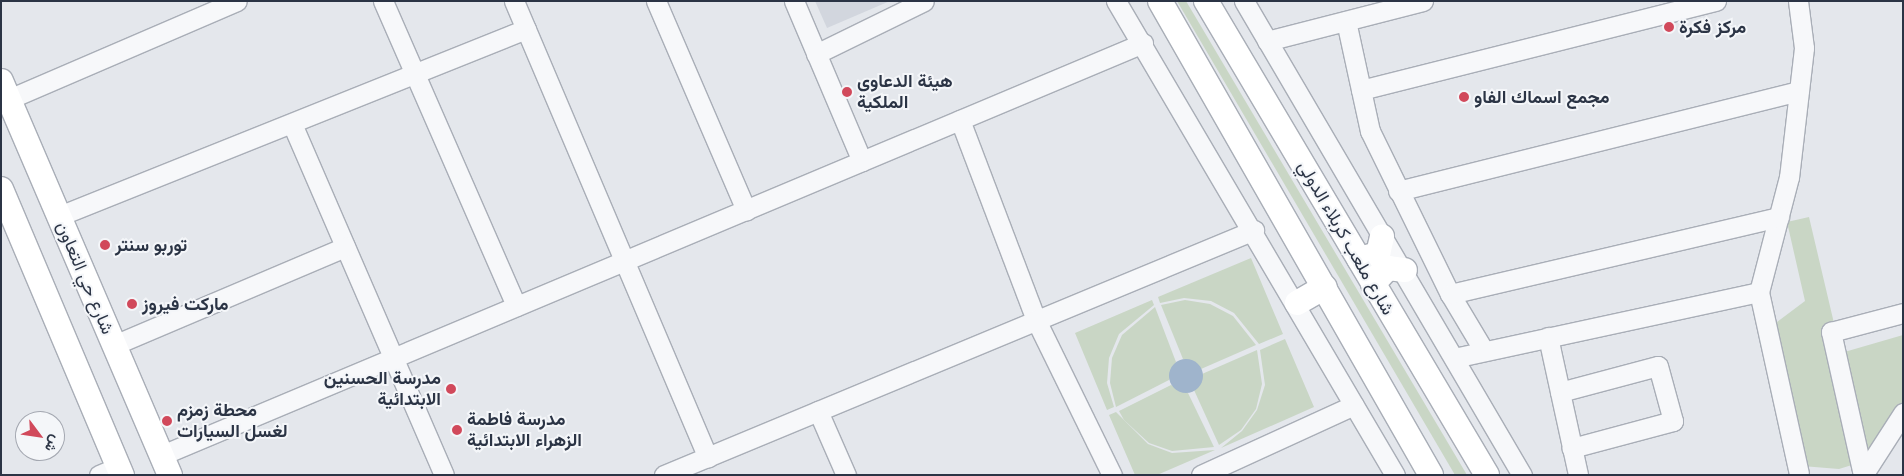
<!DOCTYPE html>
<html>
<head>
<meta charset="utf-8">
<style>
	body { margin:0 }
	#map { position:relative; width:1904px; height:476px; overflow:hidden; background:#e4e7ec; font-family:"Varela Round",Vazirmatn,sans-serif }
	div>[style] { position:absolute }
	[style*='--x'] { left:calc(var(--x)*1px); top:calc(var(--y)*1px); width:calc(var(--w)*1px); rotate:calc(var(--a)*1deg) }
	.built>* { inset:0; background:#d2d6de }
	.green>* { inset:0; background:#c9d6c5 }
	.water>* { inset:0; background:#9fb4cc }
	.round { border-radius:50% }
	.roads { filter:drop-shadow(1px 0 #a9aeb7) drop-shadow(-1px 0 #a9aeb7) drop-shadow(0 1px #a9aeb7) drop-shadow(0 -1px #a9aeb7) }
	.minor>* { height:19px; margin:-9.5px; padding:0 9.5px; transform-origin:9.5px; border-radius:9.5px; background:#f7f8fa }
	.major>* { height:24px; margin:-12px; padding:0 12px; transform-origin:12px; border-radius:12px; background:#fff }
	.dots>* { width:14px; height:14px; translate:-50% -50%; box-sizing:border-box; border:2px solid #f4f6f9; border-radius:50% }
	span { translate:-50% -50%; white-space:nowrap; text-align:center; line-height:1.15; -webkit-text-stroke:4px #f4f6f9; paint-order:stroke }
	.poi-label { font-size:18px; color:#2b3445; font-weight:700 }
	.left { translate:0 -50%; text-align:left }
	.right { translate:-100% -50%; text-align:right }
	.street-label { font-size:18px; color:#2b3445 }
	.frame { position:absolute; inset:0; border:2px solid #2b3445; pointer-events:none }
	.north { position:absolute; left:15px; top:411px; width:50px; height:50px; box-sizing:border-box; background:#f4f6f9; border:1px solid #a4a8b1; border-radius:50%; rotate:121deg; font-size:14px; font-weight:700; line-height:20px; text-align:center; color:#2b3445 }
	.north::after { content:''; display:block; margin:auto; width:18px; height:22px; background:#d1495b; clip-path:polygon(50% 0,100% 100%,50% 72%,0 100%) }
</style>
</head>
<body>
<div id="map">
	<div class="built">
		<div style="clip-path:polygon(815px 1px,890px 1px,827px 28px)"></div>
	</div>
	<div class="green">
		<div style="clip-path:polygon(1177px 1px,1186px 1px,1467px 475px,1455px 475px)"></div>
		<div style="clip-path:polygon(1809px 217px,1841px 353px,1903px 335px,1903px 402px,1868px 460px,1839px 469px,1802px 466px,1769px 328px,1805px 301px,1787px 222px)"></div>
		<div style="clip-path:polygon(1251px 258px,1283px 334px,1259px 344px,1234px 313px,1211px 301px,1184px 298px,1160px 303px,1158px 297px)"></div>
		<div style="clip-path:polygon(1152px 300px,1154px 305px,1119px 334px,1109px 358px,1107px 383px,1114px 407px,1107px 410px,1075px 333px)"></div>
		<div style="clip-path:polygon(1185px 300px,1210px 304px,1233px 316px,1256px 345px,1201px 369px,1183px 359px,1161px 305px)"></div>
		<div style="clip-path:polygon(1155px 307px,1176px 362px,1169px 380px,1116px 407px,1110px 383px,1112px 358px,1122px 335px)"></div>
		<div style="clip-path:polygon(1285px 339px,1314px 407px,1221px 448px,1242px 431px,1257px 410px,1265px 385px,1260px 350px)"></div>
		<div style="clip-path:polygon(1257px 350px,1262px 384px,1256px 409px,1241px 430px,1219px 445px,1194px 390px,1202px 374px)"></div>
		<div style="clip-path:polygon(1171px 385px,1188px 393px,1214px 447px,1172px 451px,1149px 443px,1124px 420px,1119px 411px)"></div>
		<div style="clip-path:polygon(1116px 412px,1148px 444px,1172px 453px,1215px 450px,1157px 475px,1135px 475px,1109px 415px)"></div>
	</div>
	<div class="water">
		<div class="round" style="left:1169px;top:359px;width:34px;height:34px"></div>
	</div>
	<div class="roads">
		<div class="minor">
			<div style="--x:383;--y:1;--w:333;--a:66.4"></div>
			<div style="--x:514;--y:1;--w:496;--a:67"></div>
			<div style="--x:656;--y:1;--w:228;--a:66.7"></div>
			<div style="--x:794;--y:1;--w:174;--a:67"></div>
			<div style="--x:1116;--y:1;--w:550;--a:59.52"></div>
			<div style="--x:1244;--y:1;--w:550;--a:59.61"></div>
			<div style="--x:1798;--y:1;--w:47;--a:82.7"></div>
			<div style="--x:1804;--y:48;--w:130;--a:96.6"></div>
			<div style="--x:1789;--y:177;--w:119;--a:104.6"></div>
			<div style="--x:1759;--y:292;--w:186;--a:77.6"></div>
			<div style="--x:1346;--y:21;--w:113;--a:77.7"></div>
			<div style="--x:1370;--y:131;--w:182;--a:63.9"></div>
			<div style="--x:1450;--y:294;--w:66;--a:59.2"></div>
			<div style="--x:1267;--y:41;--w:161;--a:-14.4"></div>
			<div style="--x:816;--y:54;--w:120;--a:-26.1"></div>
			<div style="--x:1361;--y:90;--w:366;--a:-14.1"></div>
			<div style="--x:9;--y:99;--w:248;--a:-23.3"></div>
			<div style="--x:960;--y:120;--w:214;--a:69.2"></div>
			<div style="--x:1036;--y:320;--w:173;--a:63.9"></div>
			<div style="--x:293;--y:126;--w:380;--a:66.6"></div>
			<div style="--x:1398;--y:191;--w:413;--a:-14"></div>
			<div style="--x:59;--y:216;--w:503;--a:-21.82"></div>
			<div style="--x:1450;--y:294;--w:338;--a:-13.2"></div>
			<div style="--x:1548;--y:337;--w:141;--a:77.7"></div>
			<div style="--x:114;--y:345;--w:251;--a:-23"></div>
			<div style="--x:1454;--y:358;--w:312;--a:-12.2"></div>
			<div style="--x:1560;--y:392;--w:101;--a:-14.9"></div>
			<div style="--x:1658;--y:366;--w:57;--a:74.7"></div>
			<div style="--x:1673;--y:421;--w:105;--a:165"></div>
			<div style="--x:818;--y:411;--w:70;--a:66.4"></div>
			<div style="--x:162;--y:455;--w:1064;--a:-22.78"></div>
			<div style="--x:99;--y:475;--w:21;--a:-23"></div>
			<div style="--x:664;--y:475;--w:639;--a:-22.55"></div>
			<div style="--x:1201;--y:475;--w:168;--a:-24.6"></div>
			<div style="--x:1863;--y:475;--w:147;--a:-102.6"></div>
			<div style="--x:1831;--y:332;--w:74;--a:-14.8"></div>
			<div style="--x:1863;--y:475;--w:74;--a:-57.2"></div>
		</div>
		<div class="major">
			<div style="--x:1160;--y:1;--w:546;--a:60.24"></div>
			<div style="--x:1206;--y:1;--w:551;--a:59.34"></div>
			<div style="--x:1;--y:81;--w:429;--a:66.8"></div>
			<div style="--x:1;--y:189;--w:311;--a:67.1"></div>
			<div style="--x:1359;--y:259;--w:20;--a:-15"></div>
			<div style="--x:1378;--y:254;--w:18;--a:-77"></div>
			<div style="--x:1373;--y:284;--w:22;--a:-47"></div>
			<div style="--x:1388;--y:268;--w:17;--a:7"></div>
			<div style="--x:1297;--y:303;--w:32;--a:-30"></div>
		</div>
	</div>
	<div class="dots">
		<div style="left:1669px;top:27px;background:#d1495b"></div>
		<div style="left:847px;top:92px;background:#d1495b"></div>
		<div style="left:1464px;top:97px;background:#d1495b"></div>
		<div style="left:105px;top:245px;background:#d1495b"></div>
		<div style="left:132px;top:304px;background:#d1495b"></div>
		<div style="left:451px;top:389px;background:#d1495b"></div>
		<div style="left:167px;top:421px;background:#d1495b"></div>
		<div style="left:457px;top:430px;background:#d1495b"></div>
	</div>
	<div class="poi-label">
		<span class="left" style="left:1679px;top:27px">مركز فكرة</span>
		<span class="left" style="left:857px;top:92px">هيئة الدعاوى<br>الملكية</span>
		<span class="left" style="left:1474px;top:97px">مجمع اسماك الفاو</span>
		<span class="left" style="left:115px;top:245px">توربو سنتر</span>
		<span class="left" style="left:142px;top:304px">ماركت فيروز</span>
		<span class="right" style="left:441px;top:389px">مدرسة الحسنين<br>الابتدائية</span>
		<span class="left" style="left:177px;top:421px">محطة زمزم<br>لغسل السيارات</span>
		<span class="left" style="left:467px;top:430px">مدرسة فاطمة<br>الزهراء الابتدائية</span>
	</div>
	<div class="street-label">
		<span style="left:1346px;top:238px;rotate:60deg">شارع ملعب كربلاء الدولي</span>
		<span style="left:85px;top:278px;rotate:67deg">شارع حي التعاون</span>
	</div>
	<div class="frame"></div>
	<div class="north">ش</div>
</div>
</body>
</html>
